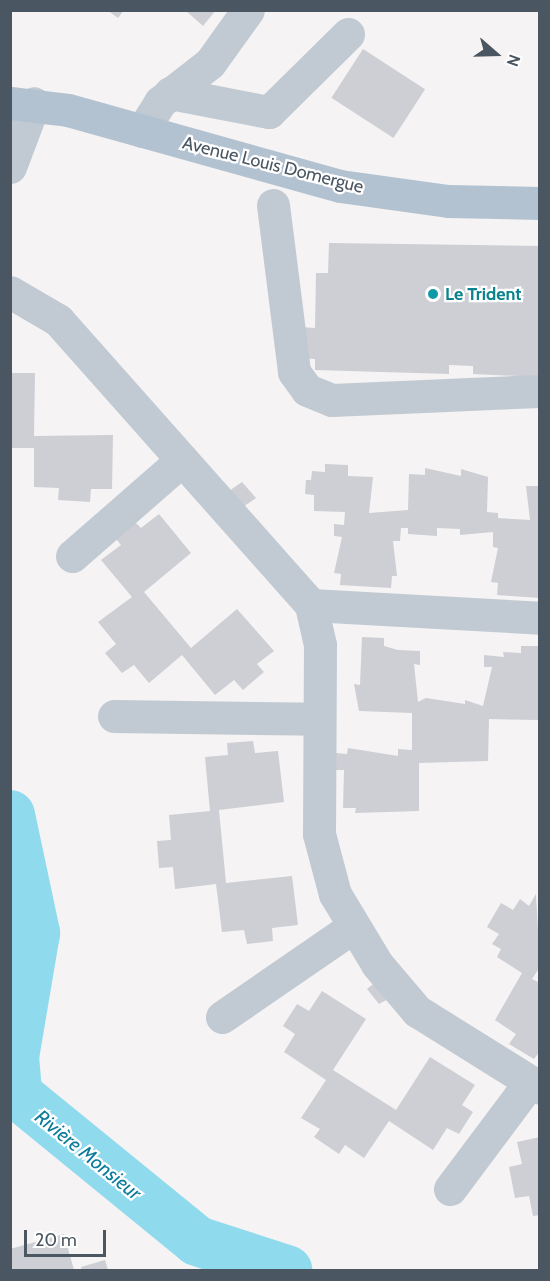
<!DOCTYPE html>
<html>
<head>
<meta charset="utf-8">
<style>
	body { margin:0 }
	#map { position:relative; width:550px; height:1281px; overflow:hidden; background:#f5f3f3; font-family:Cabin,sans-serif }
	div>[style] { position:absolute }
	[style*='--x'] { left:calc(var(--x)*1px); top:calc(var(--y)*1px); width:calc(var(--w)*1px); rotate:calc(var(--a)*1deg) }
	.river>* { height:50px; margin:-25px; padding:0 25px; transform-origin:25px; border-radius:25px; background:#90daee }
	.building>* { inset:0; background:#cdcfd5; transform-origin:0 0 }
	.minor>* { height:33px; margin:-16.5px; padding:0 16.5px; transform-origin:16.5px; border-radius:16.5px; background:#c1cad2 }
	.major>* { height:33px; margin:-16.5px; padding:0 16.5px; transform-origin:16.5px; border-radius:16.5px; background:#b3c2d1 }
	.dots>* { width:16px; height:16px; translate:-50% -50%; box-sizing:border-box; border:3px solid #fff; border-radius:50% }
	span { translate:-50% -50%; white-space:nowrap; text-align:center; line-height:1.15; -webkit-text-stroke:4.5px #fff; paint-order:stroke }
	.street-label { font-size:18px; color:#4a5661 }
	.culture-label { font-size:18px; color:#0d838f; font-weight:700 }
	.left { translate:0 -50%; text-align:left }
	.water-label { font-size:20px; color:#0c7c9b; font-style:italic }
	.frame { position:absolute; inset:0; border:12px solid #4a5661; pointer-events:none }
	.north { position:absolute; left:466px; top:24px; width:60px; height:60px; -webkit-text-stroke:4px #fff; paint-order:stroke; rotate:110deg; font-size:16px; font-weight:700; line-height:24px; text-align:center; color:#4a5661 }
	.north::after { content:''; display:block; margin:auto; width:21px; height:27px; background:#4a5661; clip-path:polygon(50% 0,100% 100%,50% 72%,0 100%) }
	.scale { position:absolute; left:24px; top:1230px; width:82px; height:27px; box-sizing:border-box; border:3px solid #4a5661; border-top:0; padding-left:8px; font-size:18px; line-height:21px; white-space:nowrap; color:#4a5661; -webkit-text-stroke:4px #fff; paint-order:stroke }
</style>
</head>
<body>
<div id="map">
	<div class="river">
		<div style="--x:10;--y:815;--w:121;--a:78"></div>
		<div style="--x:35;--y:933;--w:126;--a:99.6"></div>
		<div style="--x:14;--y:1057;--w:37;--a:85"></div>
		<div style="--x:17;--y:1094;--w:232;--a:39.2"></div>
		<div style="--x:197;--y:1241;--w:95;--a:17.9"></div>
	</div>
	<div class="building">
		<div style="clip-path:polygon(107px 10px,124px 10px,118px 18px)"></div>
		<div style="clip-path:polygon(185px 10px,216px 10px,203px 26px)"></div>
		<div style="left:363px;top:49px;width:74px;height:58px;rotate:33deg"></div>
		<div style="clip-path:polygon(329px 243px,540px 246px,540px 377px,473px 374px,473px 366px,449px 365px,449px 374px,315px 370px,315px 359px,300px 358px,300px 327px,315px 328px,316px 273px,328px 273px)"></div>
		<div style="clip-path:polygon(10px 373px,35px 373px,34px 436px,113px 435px,112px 489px,91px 489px,90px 502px,58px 500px,59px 488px,34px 487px,34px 448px,10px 448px)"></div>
		<div style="clip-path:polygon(325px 464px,348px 465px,348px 476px,373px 477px,369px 513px,408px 510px,409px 474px,425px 475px,425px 468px,461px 476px,461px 469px,488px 477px,487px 512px,498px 513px,498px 518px,530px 520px,526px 486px,540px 486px,540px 598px,497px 595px,498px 583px,491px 582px,498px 548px,493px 547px,493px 532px,460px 535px,460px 529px,437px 528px,437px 536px,408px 534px,408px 528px,401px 528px,400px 541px,393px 541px,397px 576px,392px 576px,391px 588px,340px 585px,341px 574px,334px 573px,342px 537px,334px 536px,334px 524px,344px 525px,345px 512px,314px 511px,314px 495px,305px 494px,306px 480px,311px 480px,312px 471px,325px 472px)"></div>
		<div style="clip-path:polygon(242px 482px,256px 498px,243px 507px,229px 491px)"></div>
		<div style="clip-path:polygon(159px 514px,191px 553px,144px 592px,191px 648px,237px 609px,274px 651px,257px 664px,264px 672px,243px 690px,234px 680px,215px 695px,182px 655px,149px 683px,134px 665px,122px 673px,105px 653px,116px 644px,98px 622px,132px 597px,101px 560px,121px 545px,112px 534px,131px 518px,141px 528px)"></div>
		<div style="clip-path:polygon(362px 637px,384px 638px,384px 646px,398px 650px,420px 651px,420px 665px,414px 664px,418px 702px,426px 698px,465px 704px,465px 700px,483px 706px,492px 667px,484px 667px,484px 655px,504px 657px,503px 652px,521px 653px,521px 646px,540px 646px,538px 720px,489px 719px,488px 761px,419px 763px,419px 811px,355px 813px,356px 808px,343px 808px,344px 770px,335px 770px,336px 753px,347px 754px,348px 748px,398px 756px,398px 749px,412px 750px,412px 713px,359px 711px,354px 684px,360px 685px)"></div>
		<div style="clip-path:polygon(253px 741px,255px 753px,278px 751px,284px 802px,219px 810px,226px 883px,292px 876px,298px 925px,272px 928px,273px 941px,247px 944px,244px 930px,222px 932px,216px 884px,175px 889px,173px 867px,159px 868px,157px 841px,171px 840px,169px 815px,210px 811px,205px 757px,228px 755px,227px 743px)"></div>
		<div style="clip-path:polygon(536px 894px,540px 967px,532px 979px,540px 983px,540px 1051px,534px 1059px,509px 1044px,516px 1034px,495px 1020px,522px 973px,497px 957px,501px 949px,492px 944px,499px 934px,487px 927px,501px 903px,513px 910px,520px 899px,529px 906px)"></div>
		<div style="clip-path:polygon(378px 980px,390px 998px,379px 1004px,367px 989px)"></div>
		<div style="clip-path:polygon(322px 991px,366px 1019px,333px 1070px,396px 1110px,430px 1057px,475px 1085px,462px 1105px,473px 1112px,459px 1134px,447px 1128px,433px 1150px,389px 1121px,364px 1158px,345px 1145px,339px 1154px,314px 1137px,320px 1129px,301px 1118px,326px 1080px,284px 1052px,295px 1034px,283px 1026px,297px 1004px,309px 1011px)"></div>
		<div style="clip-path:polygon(540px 1137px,540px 1215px,533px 1216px,529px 1196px,515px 1198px,509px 1167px,522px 1164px,517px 1142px)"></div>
		<div style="clip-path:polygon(64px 1234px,74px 1270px,10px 1270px,10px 1249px)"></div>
		<div style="clip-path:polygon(105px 1260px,108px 1270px,82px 1270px,81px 1267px)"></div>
	</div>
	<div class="minor">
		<div style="--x:170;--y:93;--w:101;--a:10.9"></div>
		<div style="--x:269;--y:112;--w:111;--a:-44.6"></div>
		<div style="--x:142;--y:131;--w:34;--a:-58"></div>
		<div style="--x:160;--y:102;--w:63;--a:-38"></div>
		<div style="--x:210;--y:63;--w:65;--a:-54.4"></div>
		<div style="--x:10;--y:167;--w:68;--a:-69.4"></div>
		<div style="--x:273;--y:205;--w:168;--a:82.8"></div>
		<div style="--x:294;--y:372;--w:22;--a:54"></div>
		<div style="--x:307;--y:390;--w:27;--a:22"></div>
		<div style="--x:332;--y:400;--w:208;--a:-2.5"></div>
		<div style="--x:10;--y:292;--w:56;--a:30.3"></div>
		<div style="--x:58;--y:320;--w:381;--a:48.4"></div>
		<div style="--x:311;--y:605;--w:41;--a:77.3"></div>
		<div style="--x:320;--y:645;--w:189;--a:90.3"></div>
		<div style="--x:319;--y:834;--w:62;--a:75.1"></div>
		<div style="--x:335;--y:894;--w:82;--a:59"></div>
		<div style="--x:377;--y:964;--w:62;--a:49.6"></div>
		<div style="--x:417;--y:1011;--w:145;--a:32"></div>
		<div style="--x:72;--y:556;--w:146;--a:-41.1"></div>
		<div style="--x:311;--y:605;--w:229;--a:3.2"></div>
		<div style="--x:114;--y:716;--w:205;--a:0.8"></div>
		<div style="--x:222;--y:1017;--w:159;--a:-34.5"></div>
		<div style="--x:450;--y:1189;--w:134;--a:-53.2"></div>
	</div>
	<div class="major">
		<div style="--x:10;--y:103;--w:58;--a:6.9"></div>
		<div style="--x:68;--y:110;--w:282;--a:15.6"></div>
		<div style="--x:340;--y:186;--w:109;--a:7.9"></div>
		<div style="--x:448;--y:201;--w:92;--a:1.2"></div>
	</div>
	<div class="dots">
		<div style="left:433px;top:294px;background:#0f9aa8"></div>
	</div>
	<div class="street-label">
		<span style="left:273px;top:165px;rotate:14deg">Avenue Louis Domergue</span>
	</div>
	<div class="culture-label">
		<span class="left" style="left:445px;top:294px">Le Trident</span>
	</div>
	<div class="water-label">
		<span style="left:88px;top:1155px;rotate:39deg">Rivière Monsieur</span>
	</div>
	<div class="frame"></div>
	<div class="north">N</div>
	<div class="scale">20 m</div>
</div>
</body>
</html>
